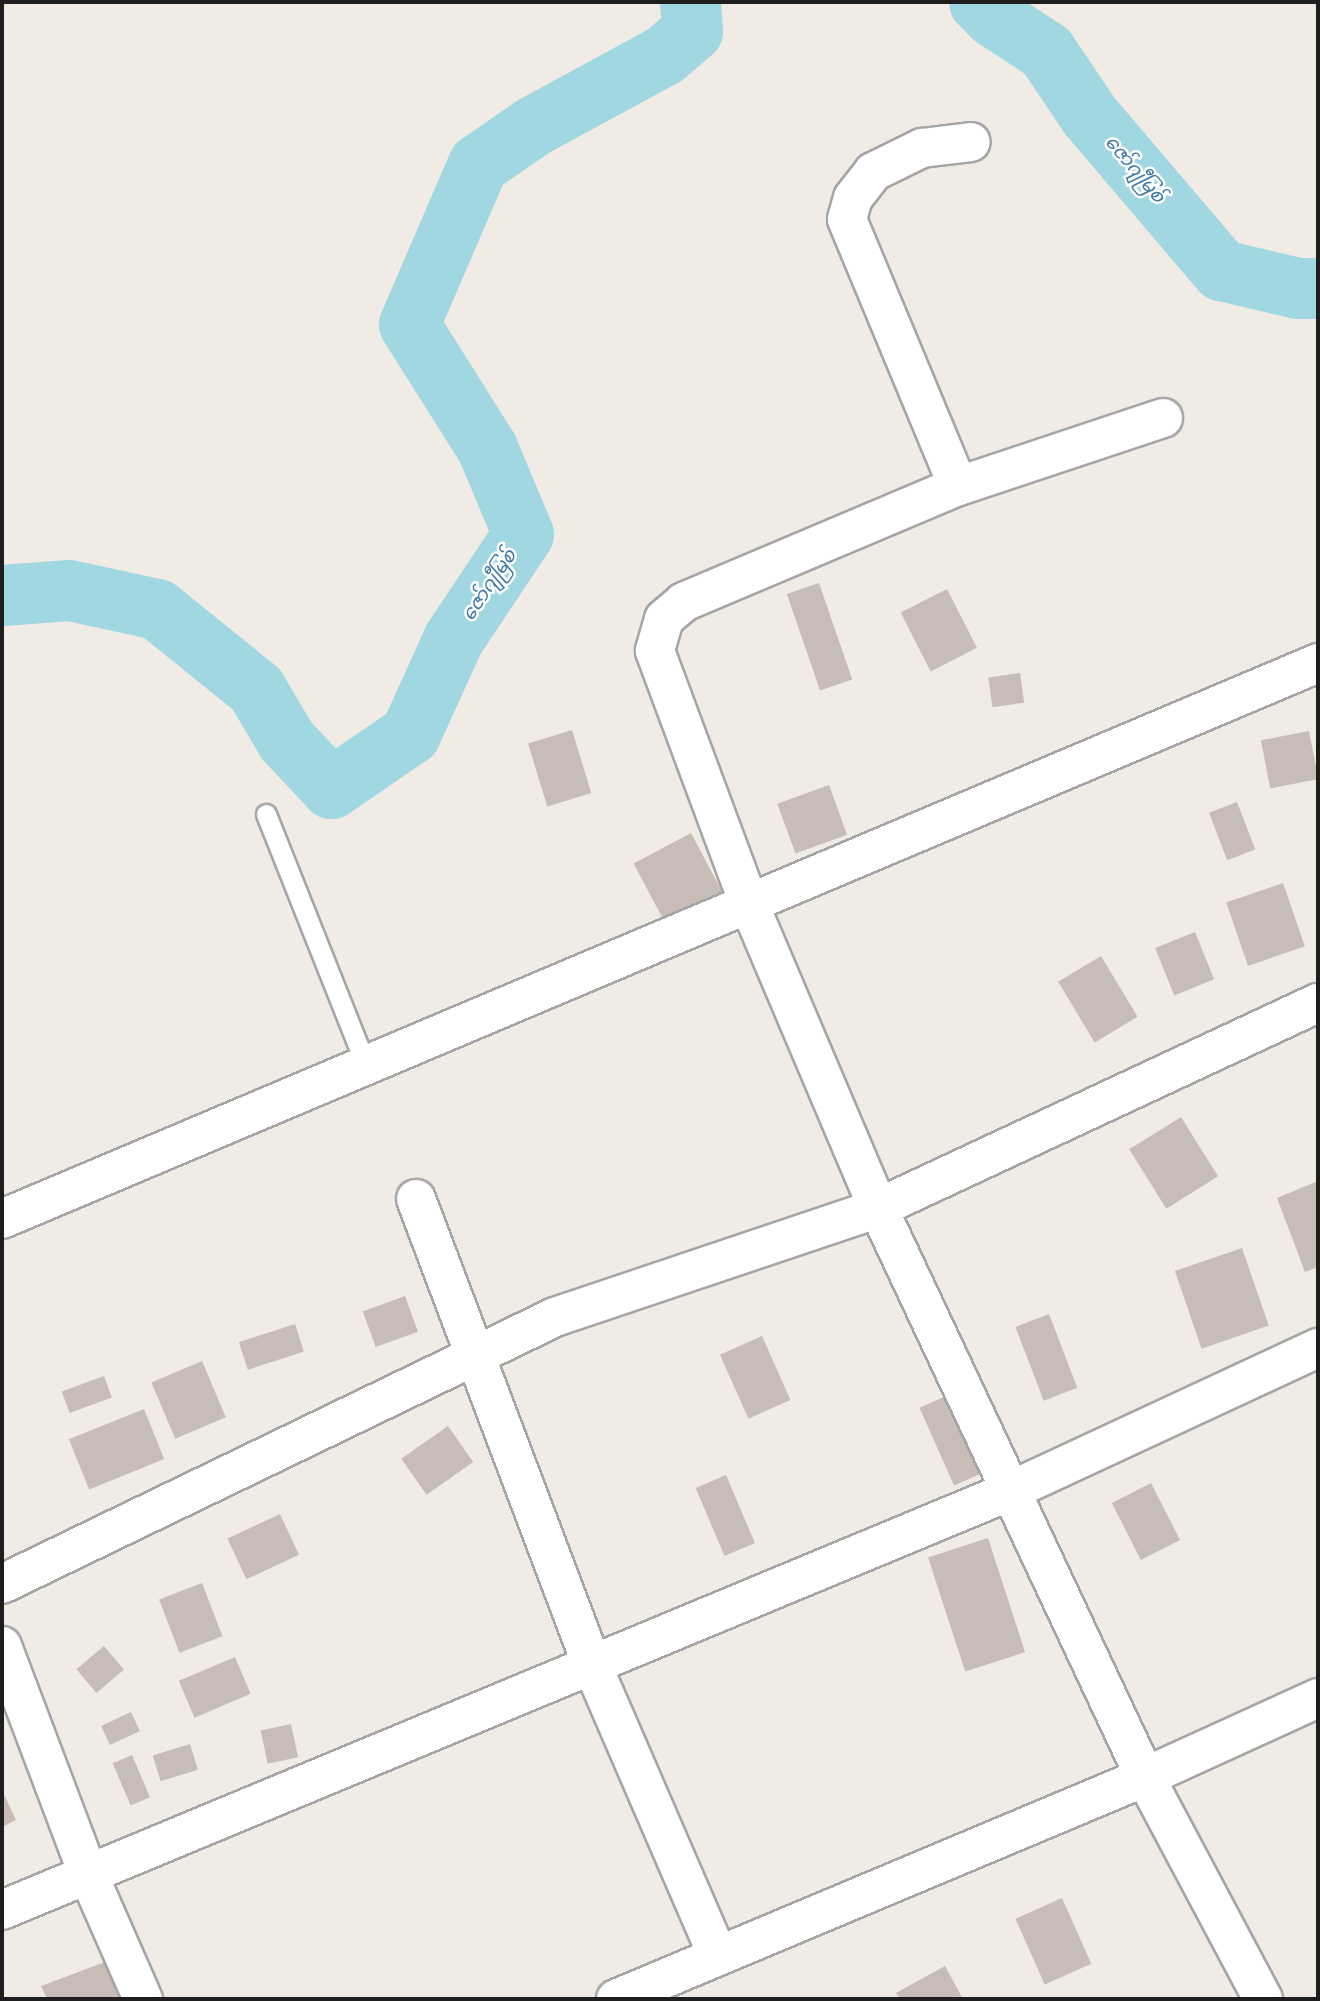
<!DOCTYPE html>
<html>
<head>
<meta charset="utf-8">
<style>
	body { margin:0 }
	#map { position:relative; width:1320px; height:2001px; overflow:hidden; background:#f0ebe4; font-family:"DM Sans","Noto Sans Myanmar",sans-serif }
	div>[style] { position:absolute }
	[style*='--x'] { left:calc(var(--x)*1px); top:calc(var(--y)*1px); width:calc(var(--w)*1px); rotate:calc(var(--a)*1deg) }
	.river>* { height:61px; margin:-30.5px; padding:0 30.5px; transform-origin:30.5px; border-radius:30.5px; background:#a1d7e1 }
	.building>* { inset:0; background:#c8bdb6; transform-origin:0 0 }
	.roads { filter:drop-shadow(2px 0 #a5a5a5) drop-shadow(-2px 0 #a5a5a5) drop-shadow(0 2px #a5a5a5) drop-shadow(0 -2px #a5a5a5) }
	.service>* { height:19px; margin:-9.5px; padding:0 9.5px; transform-origin:9.5px; border-radius:9.5px; background:#fff }
	.minor>* { height:38px; margin:-19px; padding:0 19px; transform-origin:19px; border-radius:19px; background:#fff }
	span { translate:-50% -50%; white-space:nowrap; text-align:center; line-height:1.15; -webkit-text-stroke:5px #fff; paint-order:stroke }
	.water-label { font-size:19px; color:#3e78a5; font-style:italic }
	.frame { position:absolute; inset:0; border:4px solid #1e1e1e; pointer-events:none }
</style>
</head>
<body>
<div id="map">
	<div class="river">
		<div style="--x:979;--y:2;--w:21;--a:45"></div>
		<div style="--x:994;--y:17;--w:62;--a:33.2"></div>
		<div style="--x:1046;--y:51;--w:77;--a:56.1"></div>
		<div style="--x:1089;--y:115;--w:204;--a:49.6"></div>
		<div style="--x:1221;--y:270;--w:79;--a:13.2"></div>
		<div style="--x:1298;--y:288;--w:20;--a:0"></div>
		<div style="--x:2;--y:595;--w:67;--a:-4.3"></div>
		<div style="--x:69;--y:590;--w:90;--a:12.2"></div>
		<div style="--x:157;--y:609;--w:127;--a:38.9"></div>
		<div style="--x:256;--y:689;--w:59;--a:59.5"></div>
		<div style="--x:286;--y:740;--w:66;--a:46.8"></div>
		<div style="--x:331;--y:788;--w:96;--a:-34.4"></div>
		<div style="--x:410;--y:734;--w:104;--a:-65.6"></div>
		<div style="--x:453;--y:639;--w:126;--a:-56.3"></div>
		<div style="--x:523;--y:534;--w:93;--a:-112.7"></div>
		<div style="--x:487;--y:448;--w:146;--a:-122.2"></div>
		<div style="--x:409;--y:324;--w:174;--a:-66.7"></div>
		<div style="--x:478;--y:164;--w:67;--a:-34.6"></div>
		<div style="--x:533;--y:126;--w:149;--a:-28.5"></div>
		<div style="--x:664;--y:55;--w:37;--a:-41"></div>
		<div style="--x:692;--y:31;--w:29;--a:-94"></div>
	</div>
	<div class="building">
		<div style="left:819px;top:583px;width:102px;height:34px;rotate:71deg"></div>
		<div style="left:947px;top:589px;width:66px;height:52px;rotate:63deg"></div>
		<div style="left:1020px;top:673px;width:30px;height:32px;rotate:82deg"></div>
		<div style="left:572px;top:730px;width:66px;height:46px;rotate:73deg"></div>
		<div style="left:1309px;top:731px;width:49px;height:49px;rotate:79deg"></div>
		<div style="left:829px;top:785px;width:53px;height:55px;rotate:70deg"></div>
		<div style="left:1237px;top:802px;width:51px;height:30px;rotate:69deg"></div>
		<div style="left:691px;top:833px;width:69px;height:65px;rotate:62deg"></div>
		<div style="left:1283px;top:883px;width:67px;height:60px;rotate:71deg"></div>
		<div style="left:1195px;top:932px;width:51px;height:43px;rotate:68deg"></div>
		<div style="left:1101px;top:956px;width:71px;height:50px;rotate:59deg"></div>
		<div style="left:1181px;top:1117px;width:70px;height:61px;rotate:58deg"></div>
		<div style="clip-path:polygon(1318px 1181px,1318px 1267px,1305px 1272px,1277px 1198px)"></div>
		<div style="left:1242px;top:1248px;width:82px;height:71px;rotate:71deg"></div>
		<div style="left:405px;top:1296px;width:38px;height:45px;rotate:70deg"></div>
		<div style="left:1049px;top:1314px;width:79px;height:36px;rotate:69deg"></div>
		<div style="left:295px;top:1324px;width:29px;height:59px;rotate:72deg"></div>
		<div style="left:762px;top:1336px;width:70px;height:46px;rotate:66deg"></div>
		<div style="left:202px;top:1361px;width:61px;height:55px;rotate:67deg"></div>
		<div style="left:104px;top:1376px;width:23px;height:45px;rotate:70deg"></div>
		<div style="left:946px;top:1396px;width:85px;height:29px;rotate:66deg"></div>
		<div style="left:144px;top:1409px;width:54px;height:81px;rotate:68deg"></div>
		<div style="left:448px;top:1426px;width:44px;height:57px;rotate:55deg"></div>
		<div style="left:726px;top:1475px;width:74px;height:33px;rotate:67deg"></div>
		<div style="left:1151px;top:1483px;width:64px;height:44px;rotate:63deg"></div>
		<div style="left:280px;top:1514px;width:45px;height:58px;rotate:65deg"></div>
		<div style="left:988px;top:1538px;width:120px;height:63px;rotate:72deg"></div>
		<div style="left:202px;top:1583px;width:57px;height:46px;rotate:69deg"></div>
		<div style="left:104px;top:1646px;width:31px;height:36px;rotate:50deg"></div>
		<div style="left:235px;top:1657px;width:40px;height:61px;rotate:67deg"></div>
		<div style="left:131px;top:1712px;width:21px;height:33px;rotate:65deg"></div>
		<div style="left:291px;top:1724px;width:34px;height:31px;rotate:78deg"></div>
		<div style="left:190px;top:1744px;width:27px;height:39px;rotate:73deg"></div>
		<div style="left:132px;top:1755px;width:46px;height:21px;rotate:67deg"></div>
		<div style="clip-path:polygon(2px 1790px,16px 1820px,2px 1827px)"></div>
		<div style="left:1062px;top:1898px;width:72px;height:51px;rotate:66deg"></div>
		<div style="clip-path:polygon(105px 1962px,119px 1999px,47px 1999px,41px 1986px)"></div>
		<div style="clip-path:polygon(945px 1966px,963px 1999px,900px 1999px,896px 1993px)"></div>
	</div>
	<div class="roads">
		<div class="service">
			<div style="--x:266;--y:814;--w:270;--a:68.3"></div>
		</div>
		<div class="minor">
			<div style="--x:1163;--y:418;--w:216;--a:161.6"></div>
			<div style="--x:958;--y:486;--w:298;--a:157.1"></div>
			<div style="--x:684;--y:602;--w:26;--a:140"></div>
			<div style="--x:664;--y:619;--w:33;--a:106"></div>
			<div style="--x:655;--y:651;--w:270;--a:69.6"></div>
			<div style="--x:749;--y:904;--w:330;--a:67"></div>
			<div style="--x:878;--y:1208;--w:629;--a:64.86"></div>
			<div style="--x:1145;--y:1777;--w:251;--a:62"></div>
			<div style="--x:958;--y:486;--w:289;--a:-112.6"></div>
			<div style="--x:847;--y:219;--w:22;--a:-74"></div>
			<div style="--x:853;--y:198;--w:33;--a:-52"></div>
			<div style="--x:873;--y:172;--w:55;--a:-26.1"></div>
			<div style="--x:922;--y:148;--w:49;--a:-7"></div>
			<div style="--x:416;--y:1199;--w:498;--a:69.3"></div>
			<div style="--x:592;--y:1665;--w:317;--a:66.6"></div>
			<div style="--x:2;--y:1219;--w:1429;--a:-22.9"></div>
			<div style="--x:2;--y:1584;--w:614;--a:-25.77"></div>
			<div style="--x:555;--y:1317;--w:341;--a:-18.6"></div>
			<div style="--x:878;--y:1208;--w:485;--a:-25"></div>
			<div style="--x:2;--y:1646;--w:244;--a:69.3"></div>
			<div style="--x:88;--y:1874;--w:137;--a:66.3"></div>
			<div style="--x:2;--y:1910;--w:1092;--a:-22.57"></div>
			<div style="--x:1010;--y:1491;--w:340;--a:-24.9"></div>
			<div style="--x:616;--y:1999;--w:574;--a:-22.77"></div>
			<div style="--x:1145;--y:1777;--w:190;--a:-24.5"></div>
		</div>
	</div>
	<div class="water-label">
		<span style="left:1135px;top:169px;rotate:50deg">ဇော်ဂျီမြစ်</span>
		<span style="left:489px;top:585px;rotate:-56deg">ဇော်ဂျီမြစ်</span>
	</div>
	<div class="frame"></div>
</div>
</body>
</html>
